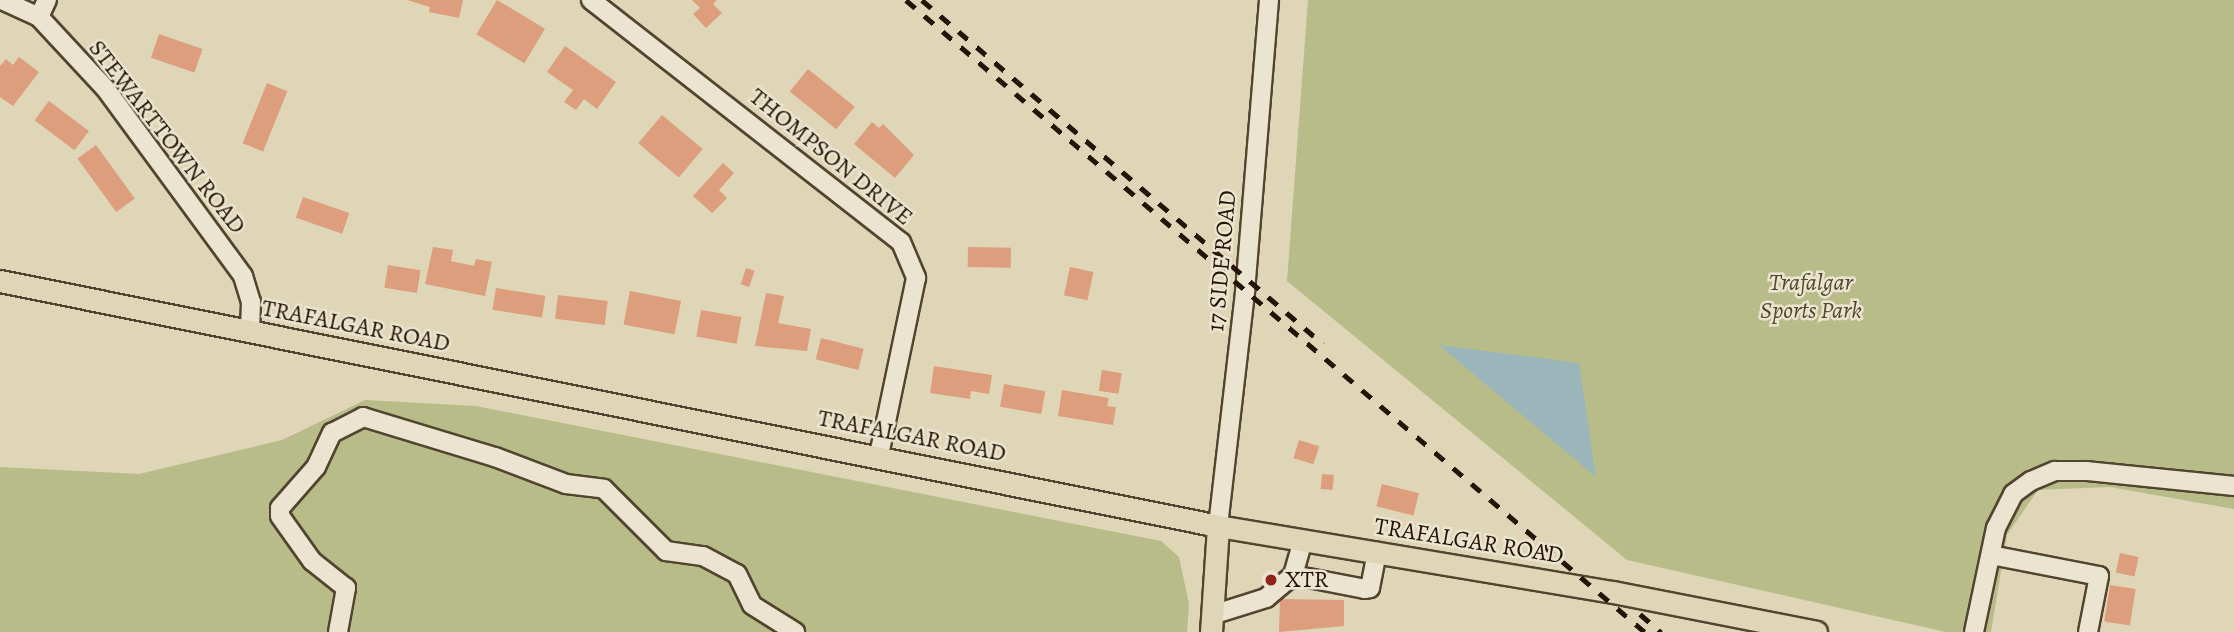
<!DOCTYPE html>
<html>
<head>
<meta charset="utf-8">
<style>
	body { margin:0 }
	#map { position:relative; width:2234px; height:632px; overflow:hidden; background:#ded6b6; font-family:Alegreya,serif }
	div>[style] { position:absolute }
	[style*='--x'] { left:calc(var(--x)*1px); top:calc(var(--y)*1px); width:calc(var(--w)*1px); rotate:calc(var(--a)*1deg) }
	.green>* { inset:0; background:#b8bc89 }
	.water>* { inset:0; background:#9ab6ba }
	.building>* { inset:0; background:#dd9e7d; transform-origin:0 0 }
	.roads { filter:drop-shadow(2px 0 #52442e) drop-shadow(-2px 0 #52442e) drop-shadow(0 2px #52442e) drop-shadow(0 -2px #52442e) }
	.minor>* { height:18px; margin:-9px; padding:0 9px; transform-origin:9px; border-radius:9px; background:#eae4d0 }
	.major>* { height:21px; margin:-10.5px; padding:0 10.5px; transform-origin:10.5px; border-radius:10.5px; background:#ded6b6 }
	.rail>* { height:5px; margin-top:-2.5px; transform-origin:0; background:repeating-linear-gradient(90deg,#241300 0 12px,transparent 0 24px) }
	.dots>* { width:19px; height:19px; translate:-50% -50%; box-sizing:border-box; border:4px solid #eae4d0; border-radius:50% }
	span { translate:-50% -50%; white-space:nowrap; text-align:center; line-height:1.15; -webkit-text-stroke:5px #eae4d0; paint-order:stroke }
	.street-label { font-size:24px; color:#241300 }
	.park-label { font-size:24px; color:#504629; font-style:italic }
	.poi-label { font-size:24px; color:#241300 }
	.left { translate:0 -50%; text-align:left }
</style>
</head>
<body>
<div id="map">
	<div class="green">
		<div style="clip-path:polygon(1308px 0,2234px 0,2234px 509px,2110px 487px,2038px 490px,2007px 535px,1991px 632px,1946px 632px,1627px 560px,1287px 281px)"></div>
		<div style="clip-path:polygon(365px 400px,476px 406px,1161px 541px,1179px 557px,1189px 604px,1187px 632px,0 632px,0 467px,139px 474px,282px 440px)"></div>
	</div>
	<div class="water">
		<div style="clip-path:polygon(1439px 345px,1579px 363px,1596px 477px)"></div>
	</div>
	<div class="building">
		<div style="clip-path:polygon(407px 0,463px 0,459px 18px,429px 12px,430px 7px)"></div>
		<div style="left:497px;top:0;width:56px;height:40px;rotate:31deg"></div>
		<div style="clip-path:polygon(692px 0,717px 0,713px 4px,722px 13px,706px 28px,693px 14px,700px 8px)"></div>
		<div style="left:159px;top:34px;width:46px;height:25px;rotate:19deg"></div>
		<div style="clip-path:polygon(565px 46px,616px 82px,597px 109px,584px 99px,576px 110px,564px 102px,573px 90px,547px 72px)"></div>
		<div style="clip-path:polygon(19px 57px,39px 72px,13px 106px,0 97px,0 66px,6px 59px,13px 65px)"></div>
		<div style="left:808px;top:69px;width:60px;height:29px;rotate:39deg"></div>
		<div style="left:267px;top:83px;width:22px;height:65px;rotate:22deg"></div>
		<div style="left:49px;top:101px;width:50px;height:24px;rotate:37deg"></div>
		<div style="left:662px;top:115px;width:53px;height:37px;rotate:40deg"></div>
		<div style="clip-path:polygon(872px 122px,879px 128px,883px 124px,914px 155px,895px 178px,854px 144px)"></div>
		<div style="left:96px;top:145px;width:66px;height:23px;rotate:54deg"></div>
		<div style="clip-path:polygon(723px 163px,734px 173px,719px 190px,727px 198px,712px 213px,693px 196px)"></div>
		<div style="left:303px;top:197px;width:49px;height:22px;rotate:19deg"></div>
		<div style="clip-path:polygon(433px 247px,453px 250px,451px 261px,474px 266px,476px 259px,492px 262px,485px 296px,425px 284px)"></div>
		<div style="left:968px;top:247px;width:43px;height:20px;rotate:1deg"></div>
		<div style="left:388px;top:265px;width:33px;height:23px;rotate:9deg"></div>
		<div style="left:1070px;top:267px;width:24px;height:29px;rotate:12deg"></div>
		<div style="left:746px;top:268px;width:9px;height:17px;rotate:18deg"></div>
		<div style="left:496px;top:288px;width:50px;height:22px;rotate:9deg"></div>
		<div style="left:630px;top:291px;width:52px;height:34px;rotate:11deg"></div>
		<div style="clip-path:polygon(766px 293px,784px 296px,778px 323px,811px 329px,807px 351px,755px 346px)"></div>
		<div style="left:558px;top:295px;width:50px;height:24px;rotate:7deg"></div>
		<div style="left:701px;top:310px;width:41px;height:27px;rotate:10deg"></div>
		<div style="left:821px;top:338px;width:44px;height:22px;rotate:14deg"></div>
		<div style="clip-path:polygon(934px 366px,992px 375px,989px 394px,971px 391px,970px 399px,930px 393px)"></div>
		<div style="left:1102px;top:370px;width:20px;height:21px;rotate:9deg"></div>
		<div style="left:1004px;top:384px;width:42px;height:23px;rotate:10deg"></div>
		<div style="clip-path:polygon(1062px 390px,1109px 398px,1107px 406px,1116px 407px,1113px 425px,1058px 416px)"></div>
		<div style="left:1299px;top:440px;width:21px;height:19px;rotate:17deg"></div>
		<div style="left:1322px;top:474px;width:12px;height:15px;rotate:5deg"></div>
		<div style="left:1382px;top:484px;width:38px;height:23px;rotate:14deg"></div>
		<div style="left:2120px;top:553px;width:19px;height:20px;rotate:12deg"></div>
		<div style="left:2110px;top:585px;width:26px;height:37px;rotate:9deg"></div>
		<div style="clip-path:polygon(1280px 599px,1344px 600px,1344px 626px,1279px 632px)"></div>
	</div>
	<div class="roads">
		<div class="minor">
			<div style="--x:2;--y:0;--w:41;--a:24.7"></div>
			<div style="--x:39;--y:17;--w:97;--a:47.1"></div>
			<div style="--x:105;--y:88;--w:233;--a:53.7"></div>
			<div style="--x:243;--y:276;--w:27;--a:73"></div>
			<div style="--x:251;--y:302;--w:30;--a:92"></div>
			<div style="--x:591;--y:0;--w:393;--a:38"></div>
			<div style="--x:901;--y:242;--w:39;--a:67"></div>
			<div style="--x:916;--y:278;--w:181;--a:101.8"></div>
			<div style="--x:39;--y:17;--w:19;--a:-65"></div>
			<div style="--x:1218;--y:526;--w:236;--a:-83.4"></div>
			<div style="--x:1245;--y:292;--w:293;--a:-85.3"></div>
			<div style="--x:1991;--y:555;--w:110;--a:11"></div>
			<div style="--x:2099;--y:576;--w:57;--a:101.1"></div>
			<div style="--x:1293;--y:575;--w:73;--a:11"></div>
			<div style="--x:1365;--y:589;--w:5;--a:-11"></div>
			<div style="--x:1370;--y:588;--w:37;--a:-79"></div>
			<div style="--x:1212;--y:615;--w:57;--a:-17.5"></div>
			<div style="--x:1266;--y:598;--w:35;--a:-40"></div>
			<div style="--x:1293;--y:575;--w:36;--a:-74"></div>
			<div style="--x:338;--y:632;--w:45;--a:-79.7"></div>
			<div style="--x:346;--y:588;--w:43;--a:-141.5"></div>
			<div style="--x:312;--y:561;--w:55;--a:-125.4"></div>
			<div style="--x:280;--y:516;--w:8;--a:-90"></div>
			<div style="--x:280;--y:508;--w:55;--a:-48.7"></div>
			<div style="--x:316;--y:467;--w:38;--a:-65"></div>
			<div style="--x:332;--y:433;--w:35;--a:-27"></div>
			<div style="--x:363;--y:417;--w:138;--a:16.9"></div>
			<div style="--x:495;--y:457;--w:76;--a:20.8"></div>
			<div style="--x:566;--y:484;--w:38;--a:7"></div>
			<div style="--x:604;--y:489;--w:88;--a:45"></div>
			<div style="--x:666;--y:551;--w:37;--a:8"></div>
			<div style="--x:703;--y:556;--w:38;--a:28"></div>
			<div style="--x:737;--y:574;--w:34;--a:64"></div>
			<div style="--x:752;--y:605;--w:51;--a:32.1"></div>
			<div style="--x:1974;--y:632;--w:106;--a:-78.1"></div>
			<div style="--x:1996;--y:528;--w:38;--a:-63"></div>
			<div style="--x:2013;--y:494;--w:22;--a:-36"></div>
			<div style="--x:2031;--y:481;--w:26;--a:-23"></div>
			<div style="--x:2055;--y:471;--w:32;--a:0"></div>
			<div style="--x:2087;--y:471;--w:148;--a:5.8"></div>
		</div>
		<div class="major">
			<div style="--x:0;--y:281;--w:1242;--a:11.37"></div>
			<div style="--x:1218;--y:526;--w:400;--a:9.5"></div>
			<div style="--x:1613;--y:592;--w:207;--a:11.1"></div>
			<div style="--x:1211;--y:632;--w:106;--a:-86.2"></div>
		</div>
	</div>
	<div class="rail">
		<div style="--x:906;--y:0;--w:972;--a:40.54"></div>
		<div style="--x:922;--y:0;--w:528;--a:40.62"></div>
		<div style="--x:1640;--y:614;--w:28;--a:41"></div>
	</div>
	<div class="dots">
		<div style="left:1271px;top:580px;background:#8f2418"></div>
	</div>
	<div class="street-label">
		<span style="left:167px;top:137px;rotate:52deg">STEWARTTOWN ROAD</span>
		<span style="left:831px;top:157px;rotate:39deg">THOMPSON DRIVE</span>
		<span style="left:1222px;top:261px;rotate:-85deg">17 SIDE ROAD</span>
		<span style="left:356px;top:326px;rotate:11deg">TRAFALGAR ROAD</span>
		<span style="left:912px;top:436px;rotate:11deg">TRAFALGAR ROAD</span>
		<span style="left:1469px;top:541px;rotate:9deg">TRAFALGAR ROAD</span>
	</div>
	<div class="park-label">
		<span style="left:1811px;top:297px">Trafalgar<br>Sports Park</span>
	</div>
	<div class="poi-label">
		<span class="left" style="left:1285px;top:580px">XTR</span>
	</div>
</div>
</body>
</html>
